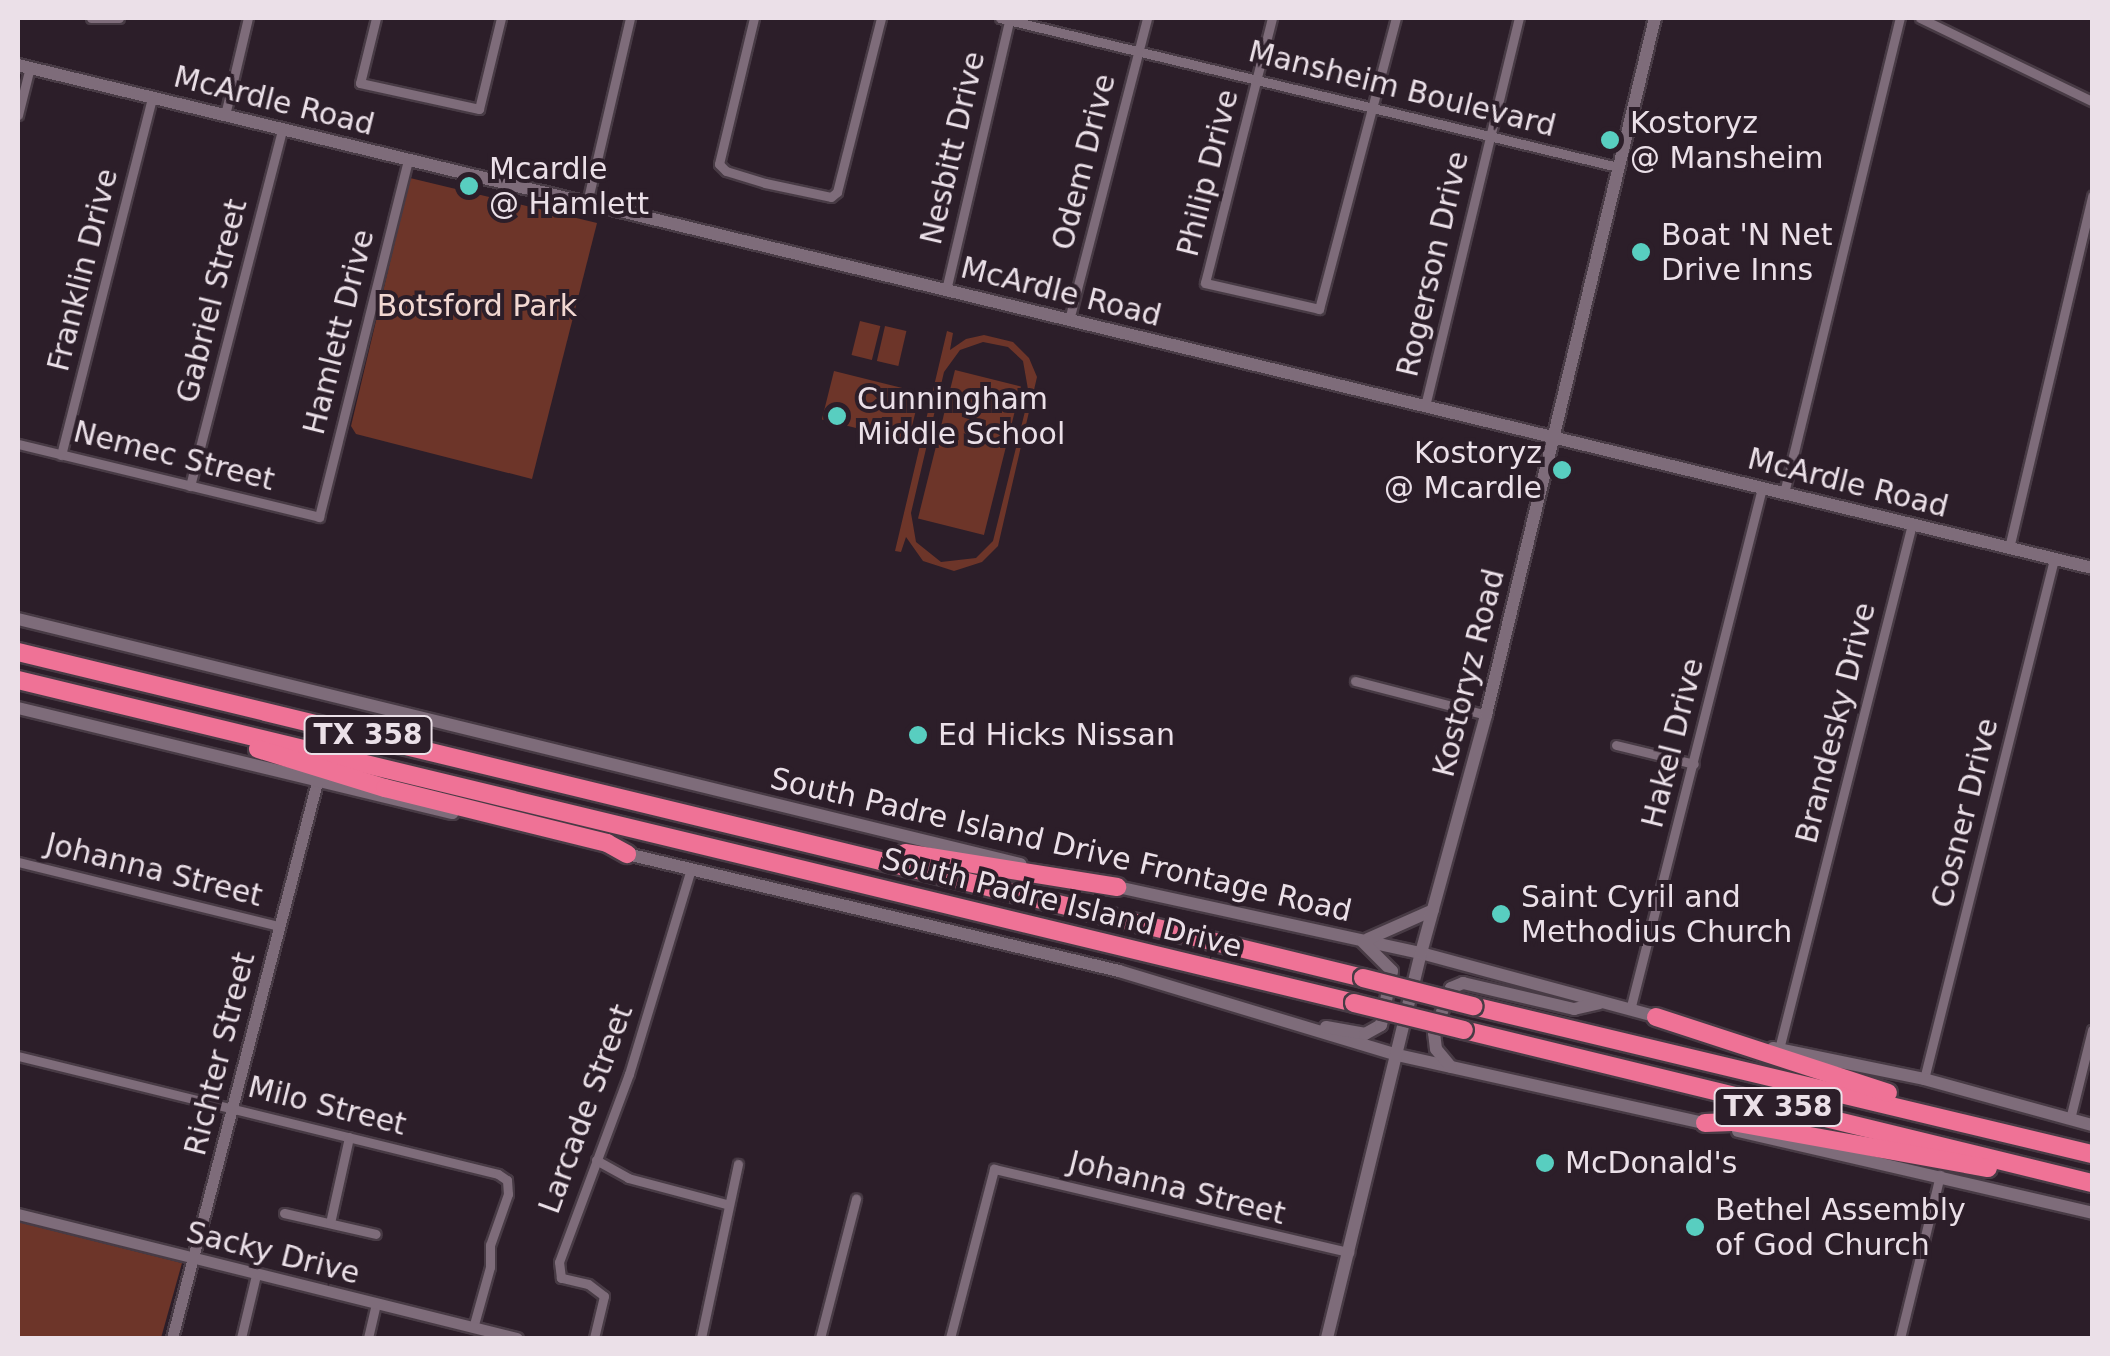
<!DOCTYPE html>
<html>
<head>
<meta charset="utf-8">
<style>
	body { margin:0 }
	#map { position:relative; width:2110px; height:1356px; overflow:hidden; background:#2c1e29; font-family:"DejaVu Sans",sans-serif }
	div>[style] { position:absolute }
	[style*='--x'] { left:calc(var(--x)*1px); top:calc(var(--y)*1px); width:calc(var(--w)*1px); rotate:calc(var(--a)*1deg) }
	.green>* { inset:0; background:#6d3529; transform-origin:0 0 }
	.roads { filter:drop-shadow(2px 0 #483b45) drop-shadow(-2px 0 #483b45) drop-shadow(0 2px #483b45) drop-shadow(0 -2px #483b45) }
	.minor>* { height:9px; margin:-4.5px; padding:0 4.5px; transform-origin:4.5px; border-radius:4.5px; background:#7e6c7a }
	.tertiary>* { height:11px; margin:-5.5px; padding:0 5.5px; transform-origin:5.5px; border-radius:5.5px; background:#7e6c7a }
	.secondary>* { height:12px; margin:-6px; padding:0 6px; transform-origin:6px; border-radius:6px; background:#7e6c7a }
	.motorway>* { height:18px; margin:-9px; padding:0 9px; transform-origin:9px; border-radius:9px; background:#ef7296 }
	.bridges { filter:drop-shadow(2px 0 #483b45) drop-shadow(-2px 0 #483b45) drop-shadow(0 2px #483b45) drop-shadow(0 -2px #483b45) }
	.motorway-bridge>* { height:18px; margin:-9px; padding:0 9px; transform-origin:9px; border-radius:9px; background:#ef7296 }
	.dots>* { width:28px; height:28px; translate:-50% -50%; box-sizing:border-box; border:5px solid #2c1e29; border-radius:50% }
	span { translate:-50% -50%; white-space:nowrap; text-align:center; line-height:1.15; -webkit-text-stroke:8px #2c1e29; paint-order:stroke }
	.shield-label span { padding:2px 8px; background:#2c1e29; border:2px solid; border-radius:8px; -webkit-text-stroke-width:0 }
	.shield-label { font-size:28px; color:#ebe0e8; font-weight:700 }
	.street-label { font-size:30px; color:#ebe0e8 }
	.poi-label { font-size:30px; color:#ebe0e8 }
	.left { translate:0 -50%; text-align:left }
	.right { translate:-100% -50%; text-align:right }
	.park-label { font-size:30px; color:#f2d8d2 }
	.frame { position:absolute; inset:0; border:20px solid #ebe0e8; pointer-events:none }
</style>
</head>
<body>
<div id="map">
	<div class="green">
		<div style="clip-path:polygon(410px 178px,597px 223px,532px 479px,356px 434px,351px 426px)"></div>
		<div style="left:860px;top:321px;width:21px;height:35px;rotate:14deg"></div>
		<div style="left:885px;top:326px;width:22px;height:36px;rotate:13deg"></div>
		<div style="clip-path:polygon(evenodd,947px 331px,953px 333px,950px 350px,966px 339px,984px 335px,1013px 342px,1029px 358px,1037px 377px,998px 546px,982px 562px,954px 571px,923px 561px,906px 537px,901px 552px,895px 551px,947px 331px,983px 342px,1008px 347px,1023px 361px,1029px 395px,993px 541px,976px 558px,941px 562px,916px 542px,911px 513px,944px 372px,960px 350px,983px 342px)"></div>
		<div style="left:955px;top:370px;width:68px;height:153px;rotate:14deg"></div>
		<div style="left:834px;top:371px;width:89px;height:50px;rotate:14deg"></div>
		<div style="clip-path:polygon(18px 1222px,182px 1263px,161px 1338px,18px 1338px)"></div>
	</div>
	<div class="roads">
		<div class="minor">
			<div style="--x:91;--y:18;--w:28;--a:0"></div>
			<div style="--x:376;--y:18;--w:67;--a:103.8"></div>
			<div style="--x:360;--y:83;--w:122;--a:12.3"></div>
			<div style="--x:479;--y:109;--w:94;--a:-76.4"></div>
			<div style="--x:754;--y:18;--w:150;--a:103.5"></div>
			<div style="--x:719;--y:164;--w:10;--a:45"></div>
			<div style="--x:726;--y:171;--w:41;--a:17.1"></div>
			<div style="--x:765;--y:183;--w:67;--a:12"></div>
			<div style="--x:831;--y:197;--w:8;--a:-40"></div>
			<div style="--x:837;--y:192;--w:179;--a:-75.8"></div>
			<div style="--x:1000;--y:18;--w:636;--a:13.56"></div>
			<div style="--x:1272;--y:18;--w:273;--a:104.2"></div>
			<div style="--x:1205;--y:283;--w:117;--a:12.8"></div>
			<div style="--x:1319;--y:309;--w:301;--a:-75.2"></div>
			<div style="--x:1920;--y:18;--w:191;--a:25.8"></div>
			<div style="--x:18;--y:115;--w:49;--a:-76"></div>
			<div style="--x:225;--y:115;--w:100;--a:-76.7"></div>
			<div style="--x:587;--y:203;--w:190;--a:-76.9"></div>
			<div style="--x:946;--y:290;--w:279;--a:-76.8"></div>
			<div style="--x:1069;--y:320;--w:312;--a:-75.5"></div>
			<div style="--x:1425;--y:406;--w:399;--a:-76.4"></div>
			<div style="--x:18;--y:444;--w:310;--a:13.6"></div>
			<div style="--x:319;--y:517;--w:369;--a:-76"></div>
			<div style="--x:61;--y:455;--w:369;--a:-75.7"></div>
			<div style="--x:190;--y:486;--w:369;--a:-75.5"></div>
			<div style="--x:1784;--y:493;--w:489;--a:-76.3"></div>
			<div style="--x:2009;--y:548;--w:362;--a:-76.7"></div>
			<div style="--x:1355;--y:681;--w:135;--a:14.5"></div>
			<div style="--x:1616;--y:745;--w:80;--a:13.7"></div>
			<div style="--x:18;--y:862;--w:268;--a:13.8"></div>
			<div style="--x:1630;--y:1010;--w:538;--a:-75.81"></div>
			<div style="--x:1779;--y:1049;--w:542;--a:-75.78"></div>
			<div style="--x:18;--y:1056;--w:494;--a:13.8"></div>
			<div style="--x:498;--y:1174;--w:11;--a:34"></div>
			<div style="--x:507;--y:1180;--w:14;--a:86"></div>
			<div style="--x:508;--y:1194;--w:54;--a:109.4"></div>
			<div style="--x:490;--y:1245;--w:22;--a:90"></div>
			<div style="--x:490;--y:1267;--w:63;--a:105.6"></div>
			<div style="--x:1924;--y:1079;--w:536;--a:-75.96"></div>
			<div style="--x:2070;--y:1119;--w:92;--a:-76.1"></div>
			<div style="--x:596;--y:1160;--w:37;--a:29"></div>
			<div style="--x:628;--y:1178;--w:101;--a:14.9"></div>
			<div style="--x:284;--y:1213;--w:94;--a:12.9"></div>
			<div style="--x:330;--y:1223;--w:88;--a:-77.5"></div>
			<div style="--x:241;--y:1338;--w:65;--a:-76.6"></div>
			<div style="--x:368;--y:1338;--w:36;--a:-77"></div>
			<div style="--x:594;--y:1338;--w:43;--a:-76.6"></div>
			<div style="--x:604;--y:1296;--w:20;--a:-143"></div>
			<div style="--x:588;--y:1284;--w:28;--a:-167"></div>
			<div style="--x:561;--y:1278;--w:16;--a:-97"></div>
			<div style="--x:559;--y:1262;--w:201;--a:-69.6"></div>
			<div style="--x:629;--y:1074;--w:214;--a:-73.2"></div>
			<div style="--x:701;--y:1338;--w:178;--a:-78"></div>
			<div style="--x:820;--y:1338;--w:144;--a:-75.5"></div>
			<div style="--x:950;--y:1338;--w:175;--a:-75.4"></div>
			<div style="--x:994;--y:1169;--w:365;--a:13.2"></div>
			<div style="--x:1900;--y:1338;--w:168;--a:-76.2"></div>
		</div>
		<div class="tertiary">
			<div style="--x:18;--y:1214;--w:514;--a:13.96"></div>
			<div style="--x:172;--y:1338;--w:575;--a:-75.38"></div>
		</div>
		<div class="secondary">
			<div style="--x:18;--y:65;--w:2134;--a:13.63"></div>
			<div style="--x:18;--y:619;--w:1032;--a:13.74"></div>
			<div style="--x:18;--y:708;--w:447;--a:13.6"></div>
			<div style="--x:623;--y:853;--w:510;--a:13.38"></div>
			<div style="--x:1119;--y:971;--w:290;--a:16.8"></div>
			<div style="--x:1397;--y:1055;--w:320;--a:12.5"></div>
			<div style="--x:1113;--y:886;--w:315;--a:12.3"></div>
			<div style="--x:1421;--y:953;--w:250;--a:15.1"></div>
			<div style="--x:1368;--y:939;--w:71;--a:-24"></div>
			<div style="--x:1326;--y:1027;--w:40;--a:10"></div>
			<div style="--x:1365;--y:1034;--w:18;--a:-29"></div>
			<div style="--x:1381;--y:1025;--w:55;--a:-78.5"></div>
			<div style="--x:1392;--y:971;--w:41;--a:-135"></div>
			<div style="--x:1773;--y:1048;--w:154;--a:11.6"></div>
			<div style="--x:1924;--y:1079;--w:174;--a:15.3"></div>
			<div style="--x:1451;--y:1067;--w:23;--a:-130"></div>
			<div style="--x:1436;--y:1049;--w:16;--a:-97"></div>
			<div style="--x:1434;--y:1033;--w:48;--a:-69.3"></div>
			<div style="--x:1451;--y:988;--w:13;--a:-23"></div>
			<div style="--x:1463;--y:983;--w:114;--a:13.2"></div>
			<div style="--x:1574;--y:1009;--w:26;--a:-13"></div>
			<div style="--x:1738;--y:1131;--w:363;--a:13"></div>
			<div style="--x:1327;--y:1338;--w:396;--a:-76.3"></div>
			<div style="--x:1421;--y:953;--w:247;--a:-74.7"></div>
			<div style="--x:1486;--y:715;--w:717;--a:-76.37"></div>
		</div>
		<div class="motorway">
			<div style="--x:18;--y:652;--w:1384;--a:13.62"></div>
			<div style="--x:18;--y:680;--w:1374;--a:13.59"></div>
			<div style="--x:258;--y:749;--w:133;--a:17.1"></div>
			<div style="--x:385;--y:788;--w:229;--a:13.9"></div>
			<div style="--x:607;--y:843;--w:23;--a:29"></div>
			<div style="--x:905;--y:853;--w:215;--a:9.1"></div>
			<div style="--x:1473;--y:1006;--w:636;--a:13.45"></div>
			<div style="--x:1656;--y:1017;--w:244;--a:18.1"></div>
			<div style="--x:1464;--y:1030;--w:646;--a:13.69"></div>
			<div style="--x:1705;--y:1123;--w:27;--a:-2"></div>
			<div style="--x:1732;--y:1122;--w:260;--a:10.2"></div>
		</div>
	</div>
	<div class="bridges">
		<div class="motorway-bridge">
			<div style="--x:1363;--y:978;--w:114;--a:14.3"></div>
			<div style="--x:1354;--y:1003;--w:113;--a:13.8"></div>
		</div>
	</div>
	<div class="dots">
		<div style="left:1610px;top:140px;background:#58cec0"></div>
		<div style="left:469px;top:186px;background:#58cec0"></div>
		<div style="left:1641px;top:252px;background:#58cec0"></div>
		<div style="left:837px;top:416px;background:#58cec0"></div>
		<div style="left:1562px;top:470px;background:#58cec0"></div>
		<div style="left:918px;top:735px;background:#58cec0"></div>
		<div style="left:1501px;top:914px;background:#58cec0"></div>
		<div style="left:1545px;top:1163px;background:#58cec0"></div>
		<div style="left:1695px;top:1227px;background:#58cec0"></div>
	</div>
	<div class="shield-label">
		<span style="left:368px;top:735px">TX 358</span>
		<span style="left:1778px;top:1107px">TX 358</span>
	</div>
	<div class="street-label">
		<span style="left:1402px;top:89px;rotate:14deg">Mansheim Boulevard</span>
		<span style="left:274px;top:101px;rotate:14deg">McArdle Road</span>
		<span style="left:953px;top:148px;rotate:-77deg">Nesbitt Drive</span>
		<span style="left:1084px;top:162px;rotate:-76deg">Odem Drive</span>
		<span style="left:1208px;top:173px;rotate:-76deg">Philip Drive</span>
		<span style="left:1433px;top:264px;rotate:-77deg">Rogerson Drive</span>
		<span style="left:83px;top:270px;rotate:-76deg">Franklin Drive</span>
		<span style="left:1061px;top:292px;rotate:14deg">McArdle Road</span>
		<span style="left:212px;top:301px;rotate:-76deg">Gabriel Street</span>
		<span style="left:339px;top:332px;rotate:-76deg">Hamlett Drive</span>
		<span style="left:174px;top:456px;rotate:14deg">Nemec Street</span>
		<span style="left:1848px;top:483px;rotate:14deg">McArdle Road</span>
		<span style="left:1469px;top:673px;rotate:-76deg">Kostoryz Road</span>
		<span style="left:1836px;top:723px;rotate:-76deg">Brandesky Drive</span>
		<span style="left:1673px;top:743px;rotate:-76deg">Hakel Drive</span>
		<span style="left:1965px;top:813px;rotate:-76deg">Cosner Drive</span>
		<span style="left:1061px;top:845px;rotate:13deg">South Padre Island Drive Frontage Road</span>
		<span style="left:154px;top:870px;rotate:14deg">Johanna Street</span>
		<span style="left:1062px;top:903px;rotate:14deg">South Padre Island Drive</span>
		<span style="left:220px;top:1054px;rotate:-76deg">Richter Street</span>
		<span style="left:327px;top:1106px;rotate:14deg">Milo Street</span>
		<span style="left:586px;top:1109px;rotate:-70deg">Larcade Street</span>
		<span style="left:1177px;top:1188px;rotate:14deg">Johanna Street</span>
		<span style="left:273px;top:1253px;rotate:14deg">Sacky Drive</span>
	</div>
	<div class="poi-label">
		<span class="left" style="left:1630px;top:140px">Kostoryz<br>@ Mansheim</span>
		<span class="left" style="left:489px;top:186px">Mcardle<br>@ Hamlett</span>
		<span class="left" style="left:1661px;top:252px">Boat 'N Net<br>Drive Inns</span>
		<span class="left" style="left:857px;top:416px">Cunningham<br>Middle School</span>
		<span class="right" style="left:1542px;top:470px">Kostoryz<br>@ Mcardle</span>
		<span class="left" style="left:938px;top:735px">Ed Hicks Nissan</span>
		<span class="left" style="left:1521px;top:914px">Saint Cyril and<br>Methodius Church</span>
		<span class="left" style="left:1565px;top:1163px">McDonald's</span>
		<span class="left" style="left:1715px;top:1227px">Bethel Assembly<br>of God Church</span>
	</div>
	<div class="park-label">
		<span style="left:477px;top:306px">Botsford Park</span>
	</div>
	<div class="frame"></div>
</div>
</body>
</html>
